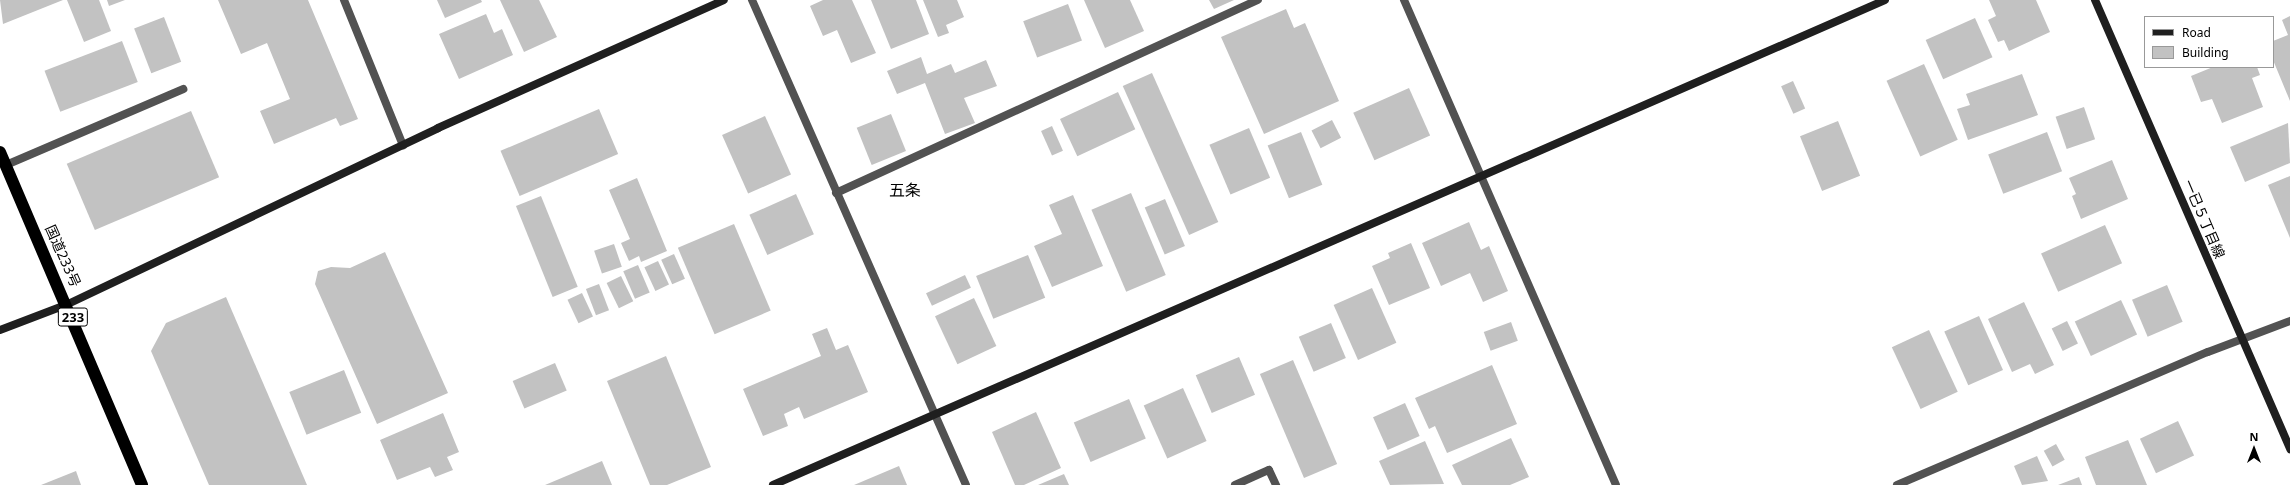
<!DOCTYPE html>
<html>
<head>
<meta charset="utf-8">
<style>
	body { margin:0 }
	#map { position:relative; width:2290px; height:485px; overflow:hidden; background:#fff; font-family:"Noto Sans","Noto Sans JP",sans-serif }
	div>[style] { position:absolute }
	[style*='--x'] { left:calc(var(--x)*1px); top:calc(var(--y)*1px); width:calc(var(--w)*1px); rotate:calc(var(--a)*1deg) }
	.building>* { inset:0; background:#c2c2c2; transform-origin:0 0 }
	.lane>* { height:8px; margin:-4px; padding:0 4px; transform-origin:4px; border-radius:4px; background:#525252 }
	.street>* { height:8px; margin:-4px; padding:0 4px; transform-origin:4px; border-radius:4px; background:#525252 }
	.secondary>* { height:8px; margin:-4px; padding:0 4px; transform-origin:4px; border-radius:4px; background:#1f1f1f }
	.highway>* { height:12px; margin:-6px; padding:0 6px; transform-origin:6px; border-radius:6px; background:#000 }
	span { translate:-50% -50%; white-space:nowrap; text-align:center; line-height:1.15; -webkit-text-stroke:4px #fff; paint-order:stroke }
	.shield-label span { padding:1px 3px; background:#fff; border:1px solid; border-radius:3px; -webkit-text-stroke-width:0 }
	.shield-label { font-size:13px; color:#000; font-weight:700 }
	.street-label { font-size:14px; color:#000 }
	.quarter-label { font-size:16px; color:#000 }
	.legend { position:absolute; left:2144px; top:16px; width:130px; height:52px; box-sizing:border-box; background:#fff; border:1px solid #999; margin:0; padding:5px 7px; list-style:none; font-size:12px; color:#000 }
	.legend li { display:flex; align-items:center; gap:8px; height:20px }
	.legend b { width:20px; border:1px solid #999 }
	.north { position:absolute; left:2234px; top:429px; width:40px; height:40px; -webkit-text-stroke:3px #fff; paint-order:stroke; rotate:0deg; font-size:11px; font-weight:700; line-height:16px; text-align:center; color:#000 }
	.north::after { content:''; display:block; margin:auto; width:14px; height:18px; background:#000; clip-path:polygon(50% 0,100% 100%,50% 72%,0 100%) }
</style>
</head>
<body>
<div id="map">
	<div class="building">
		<div style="clip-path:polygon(0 0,63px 0,3px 24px)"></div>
		<div style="clip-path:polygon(67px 0,99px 0,111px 31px,84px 42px)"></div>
		<div style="clip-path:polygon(107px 0,125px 0,109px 6px)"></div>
		<div style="clip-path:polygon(218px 0,308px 0,358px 119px,340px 126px,336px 118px,274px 144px,260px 111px,290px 99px,267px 43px,241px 54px)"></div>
		<div style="clip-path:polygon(437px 0,481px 0,482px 2px,445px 18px)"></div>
		<div style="clip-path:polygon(500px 0,539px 0,557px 37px,524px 52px)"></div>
		<div style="clip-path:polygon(823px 0,852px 0,876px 53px,851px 63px,837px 30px,823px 36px,810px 6px)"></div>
		<div style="clip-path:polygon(871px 0,916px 0,929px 34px,891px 49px)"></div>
		<div style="clip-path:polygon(923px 0,957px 0,964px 17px,946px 25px,949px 33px,938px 37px)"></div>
		<div style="clip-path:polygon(1084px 0,1130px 0,1144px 31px,1105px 48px)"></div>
		<div style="clip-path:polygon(1209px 0,1234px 0,1214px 9px)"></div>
		<div style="clip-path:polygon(1989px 0,2036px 0,2050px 32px,2009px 51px,2004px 40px,1998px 42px,1988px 20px,1996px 16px)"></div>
		<div style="left:1068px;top:4px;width:39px;height:48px;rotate:69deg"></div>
		<div style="clip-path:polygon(1286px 9px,1294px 28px,1305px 23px,1339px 101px,1264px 134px,1221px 37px)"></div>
		<div style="clip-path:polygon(486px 14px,494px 33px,502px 29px,513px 55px,459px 79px,439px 34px)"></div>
		<div style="clip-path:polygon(2290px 16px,2290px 101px,2273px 60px,2273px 41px,2288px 35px,2282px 20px)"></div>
		<div style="left:164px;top:17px;width:48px;height:32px;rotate:69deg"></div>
		<div style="left:1975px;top:18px;width:43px;height:54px;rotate:66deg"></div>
		<div style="left:122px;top:41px;width:44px;height:83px;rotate:69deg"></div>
		<div style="clip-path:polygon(921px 57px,927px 74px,951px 64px,955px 73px,986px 60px,997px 86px,964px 98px,975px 123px,945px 134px,925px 83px,897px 94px,887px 71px)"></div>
		<div style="left:1924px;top:64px;width:83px;height:41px;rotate:66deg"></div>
		<div style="clip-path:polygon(2213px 67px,2257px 67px,2260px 75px,2252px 78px,2263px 107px,2222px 123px,2212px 99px,2201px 102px,2191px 76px)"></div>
		<div style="left:1152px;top:73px;width:163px;height:32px;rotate:66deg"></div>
		<div style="clip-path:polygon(2022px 74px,2038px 115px,1968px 140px,1957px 109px,1970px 105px,1966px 94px)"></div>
		<div style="left:1793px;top:81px;width:30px;height:13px;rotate:66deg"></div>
		<div style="left:1409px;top:88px;width:52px;height:61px;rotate:66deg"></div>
		<div style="left:1118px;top:92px;width:41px;height:64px;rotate:65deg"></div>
		<div style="left:2084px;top:107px;width:34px;height:30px;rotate:71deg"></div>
		<div style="left:599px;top:109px;width:49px;height:107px;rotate:67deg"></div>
		<div style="left:191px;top:111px;width:72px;height:135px;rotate:67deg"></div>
		<div style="left:891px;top:114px;width:40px;height:37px;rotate:68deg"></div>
		<div style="left:765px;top:116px;width:64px;height:47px;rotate:66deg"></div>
		<div style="left:1332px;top:120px;width:20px;height:23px;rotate:63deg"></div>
		<div style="left:1838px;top:121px;width:59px;height:41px;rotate:68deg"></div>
		<div style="clip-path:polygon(2288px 123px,2290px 163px,2245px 182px,2230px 147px)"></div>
		<div style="left:1052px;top:126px;width:27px;height:12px;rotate:66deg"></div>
		<div style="left:1249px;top:128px;width:54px;height:43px;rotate:67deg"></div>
		<div style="left:1301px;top:132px;width:57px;height:36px;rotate:68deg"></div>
		<div style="left:2047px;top:132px;width:42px;height:63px;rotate:69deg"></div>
		<div style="clip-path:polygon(2112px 160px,2128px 199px,2081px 219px,2072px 196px,2076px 194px,2069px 178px)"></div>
		<div style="clip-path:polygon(2290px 176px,2290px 238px,2268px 185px)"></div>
		<div style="clip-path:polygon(637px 178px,667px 251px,641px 262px,639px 256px,629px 261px,621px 243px,630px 239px,609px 190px)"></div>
		<div style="left:1131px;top:193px;width:89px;height:43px;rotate:67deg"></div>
		<div style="left:796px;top:194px;width:44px;height:51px;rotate:66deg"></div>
		<div style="clip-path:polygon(1073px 195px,1103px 266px,1052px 287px,1034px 246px,1062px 234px,1049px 205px)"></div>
		<div style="left:541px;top:196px;width:98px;height:27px;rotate:68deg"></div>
		<div style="left:1165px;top:199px;width:51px;height:22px;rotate:67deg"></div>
		<div style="clip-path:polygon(1469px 222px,1481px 250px,1489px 246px,1508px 291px,1483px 302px,1470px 273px,1441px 286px,1422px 243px)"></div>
		<div style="left:734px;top:224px;width:94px;height:61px;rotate:67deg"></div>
		<div style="left:2105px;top:225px;width:42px;height:70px;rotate:66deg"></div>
		<div style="clip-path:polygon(1411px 243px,1430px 288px,1389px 305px,1372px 266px,1390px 258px,1388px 253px)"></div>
		<div style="left:614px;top:244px;width:24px;height:21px;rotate:71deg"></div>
		<div style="clip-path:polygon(385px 252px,448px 393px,377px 424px,315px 284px,318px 271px,331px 267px,350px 268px)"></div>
		<div style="left:674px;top:254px;width:27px;height:14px;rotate:66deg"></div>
		<div style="left:1028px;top:255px;width:46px;height:56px;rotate:68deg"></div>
		<div style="left:658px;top:261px;width:26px;height:15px;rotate:65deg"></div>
		<div style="left:638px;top:265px;width:30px;height:16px;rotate:67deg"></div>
		<div style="left:965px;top:275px;width:14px;height:43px;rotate:65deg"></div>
		<div style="left:621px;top:276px;width:28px;height:16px;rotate:64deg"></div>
		<div style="left:599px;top:284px;width:28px;height:14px;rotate:69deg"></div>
		<div style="left:2167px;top:285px;width:40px;height:38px;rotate:67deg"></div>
		<div style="left:1372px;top:288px;width:60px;height:42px;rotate:66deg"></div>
		<div style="left:582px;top:293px;width:26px;height:16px;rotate:65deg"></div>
		<div style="clip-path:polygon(226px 297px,307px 485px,209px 485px,151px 351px,166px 323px)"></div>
		<div style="left:974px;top:298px;width:53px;height:43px;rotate:65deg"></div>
		<div style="left:2121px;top:300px;width:38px;height:51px;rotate:65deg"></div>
		<div style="clip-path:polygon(2024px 302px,2054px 365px,2035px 374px,2030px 364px,2012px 372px,1988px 319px)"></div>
		<div style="left:1979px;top:316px;width:59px;height:38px;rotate:66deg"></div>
		<div style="left:2067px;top:321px;width:25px;height:17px;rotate:64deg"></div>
		<div style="left:1511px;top:322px;width:20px;height:29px;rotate:70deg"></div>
		<div style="left:1331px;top:323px;width:38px;height:35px;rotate:67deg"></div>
		<div style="clip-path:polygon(827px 328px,836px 350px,848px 345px,868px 392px,804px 419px,799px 407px,784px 414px,788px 426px,763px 436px,743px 389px,821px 356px,812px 334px)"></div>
		<div style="left:1929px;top:330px;width:68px;height:41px;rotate:65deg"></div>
		<div style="clip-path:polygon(666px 356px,711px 467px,667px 485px,650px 485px,607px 381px)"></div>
		<div style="left:1239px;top:357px;width:41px;height:47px;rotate:67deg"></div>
		<div style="left:1293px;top:360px;width:113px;height:36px;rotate:67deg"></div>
		<div style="left:555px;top:363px;width:30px;height:46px;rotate:67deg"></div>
		<div style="clip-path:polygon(1492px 365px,1517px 424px,1447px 453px,1435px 426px,1429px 429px,1415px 398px)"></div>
		<div style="left:344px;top:370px;width:46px;height:59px;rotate:68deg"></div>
		<div style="left:1183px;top:388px;width:58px;height:43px;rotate:66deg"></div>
		<div style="left:1129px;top:399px;width:43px;height:60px;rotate:67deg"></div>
		<div style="left:1405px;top:403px;width:36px;height:35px;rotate:66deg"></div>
		<div style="clip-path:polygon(1036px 412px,1061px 468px,1024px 485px,1015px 485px,992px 432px)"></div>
		<div style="clip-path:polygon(443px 413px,459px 452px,447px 457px,453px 470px,435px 477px,430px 467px,397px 480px,380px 440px)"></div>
		<div style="left:2178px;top:421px;width:38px;height:42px;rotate:65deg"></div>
		<div style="clip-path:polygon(1511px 438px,1529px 477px,1510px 485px,1462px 485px,1452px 465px)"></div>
		<div style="clip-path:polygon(2128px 440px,2147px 485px,2096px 485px,2085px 457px)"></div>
		<div style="clip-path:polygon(1425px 441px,1444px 484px,1390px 485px,1379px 461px)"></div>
		<div style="left:2056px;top:444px;width:18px;height:14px;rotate:61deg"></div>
		<div style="clip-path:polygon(2037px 456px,2048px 481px,2022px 485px,2014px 466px)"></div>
		<div style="clip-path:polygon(602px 461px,612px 485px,545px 485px)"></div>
		<div style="clip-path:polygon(899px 466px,907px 485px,854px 485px)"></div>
		<div style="clip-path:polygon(76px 471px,81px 485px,41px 485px)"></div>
		<div style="clip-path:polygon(1064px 474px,1069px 485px,1038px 485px)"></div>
		<div style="clip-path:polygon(2079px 477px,2082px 485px,2058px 485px)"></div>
	</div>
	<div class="lane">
		<div style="--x:344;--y:0;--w:157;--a:67.9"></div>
		<div style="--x:6;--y:165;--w:193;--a:-23.2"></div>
		<div style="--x:836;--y:193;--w:464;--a:-24.6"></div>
		<div style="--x:1235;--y:485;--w:37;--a:-24"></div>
		<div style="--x:1269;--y:470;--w:17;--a:65"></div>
	</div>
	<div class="street">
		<div style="--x:752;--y:0;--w:530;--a:66.19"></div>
		<div style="--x:1404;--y:0;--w:529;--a:66.39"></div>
		<div style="--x:1897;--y:485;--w:338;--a:-23.2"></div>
		<div style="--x:2208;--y:352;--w:88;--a:-20.7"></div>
	</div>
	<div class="secondary">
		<div style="--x:2095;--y:0;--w:490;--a:66.5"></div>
		<div style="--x:0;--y:330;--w:73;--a:-20.9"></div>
		<div style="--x:68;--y:304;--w:410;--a:-25.4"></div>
		<div style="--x:438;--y:128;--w:313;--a:-24.1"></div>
		<div style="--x:773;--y:485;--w:1213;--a:-23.56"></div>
	</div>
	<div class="highway">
		<div style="--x:0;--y:152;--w:362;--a:66.9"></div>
	</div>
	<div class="shield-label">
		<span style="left:73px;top:317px">233</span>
	</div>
	<div class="street-label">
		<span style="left:2204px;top:219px;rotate:67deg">一已５丁目線</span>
		<span style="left:63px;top:256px;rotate:66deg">国道233号</span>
	</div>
	<div class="quarter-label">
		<span style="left:905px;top:190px">五条</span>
	</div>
	<ul class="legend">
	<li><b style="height:5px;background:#1f1f1f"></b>Road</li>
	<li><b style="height:11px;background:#c2c2c2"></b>Building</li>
	</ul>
	<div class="north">N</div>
</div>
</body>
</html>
